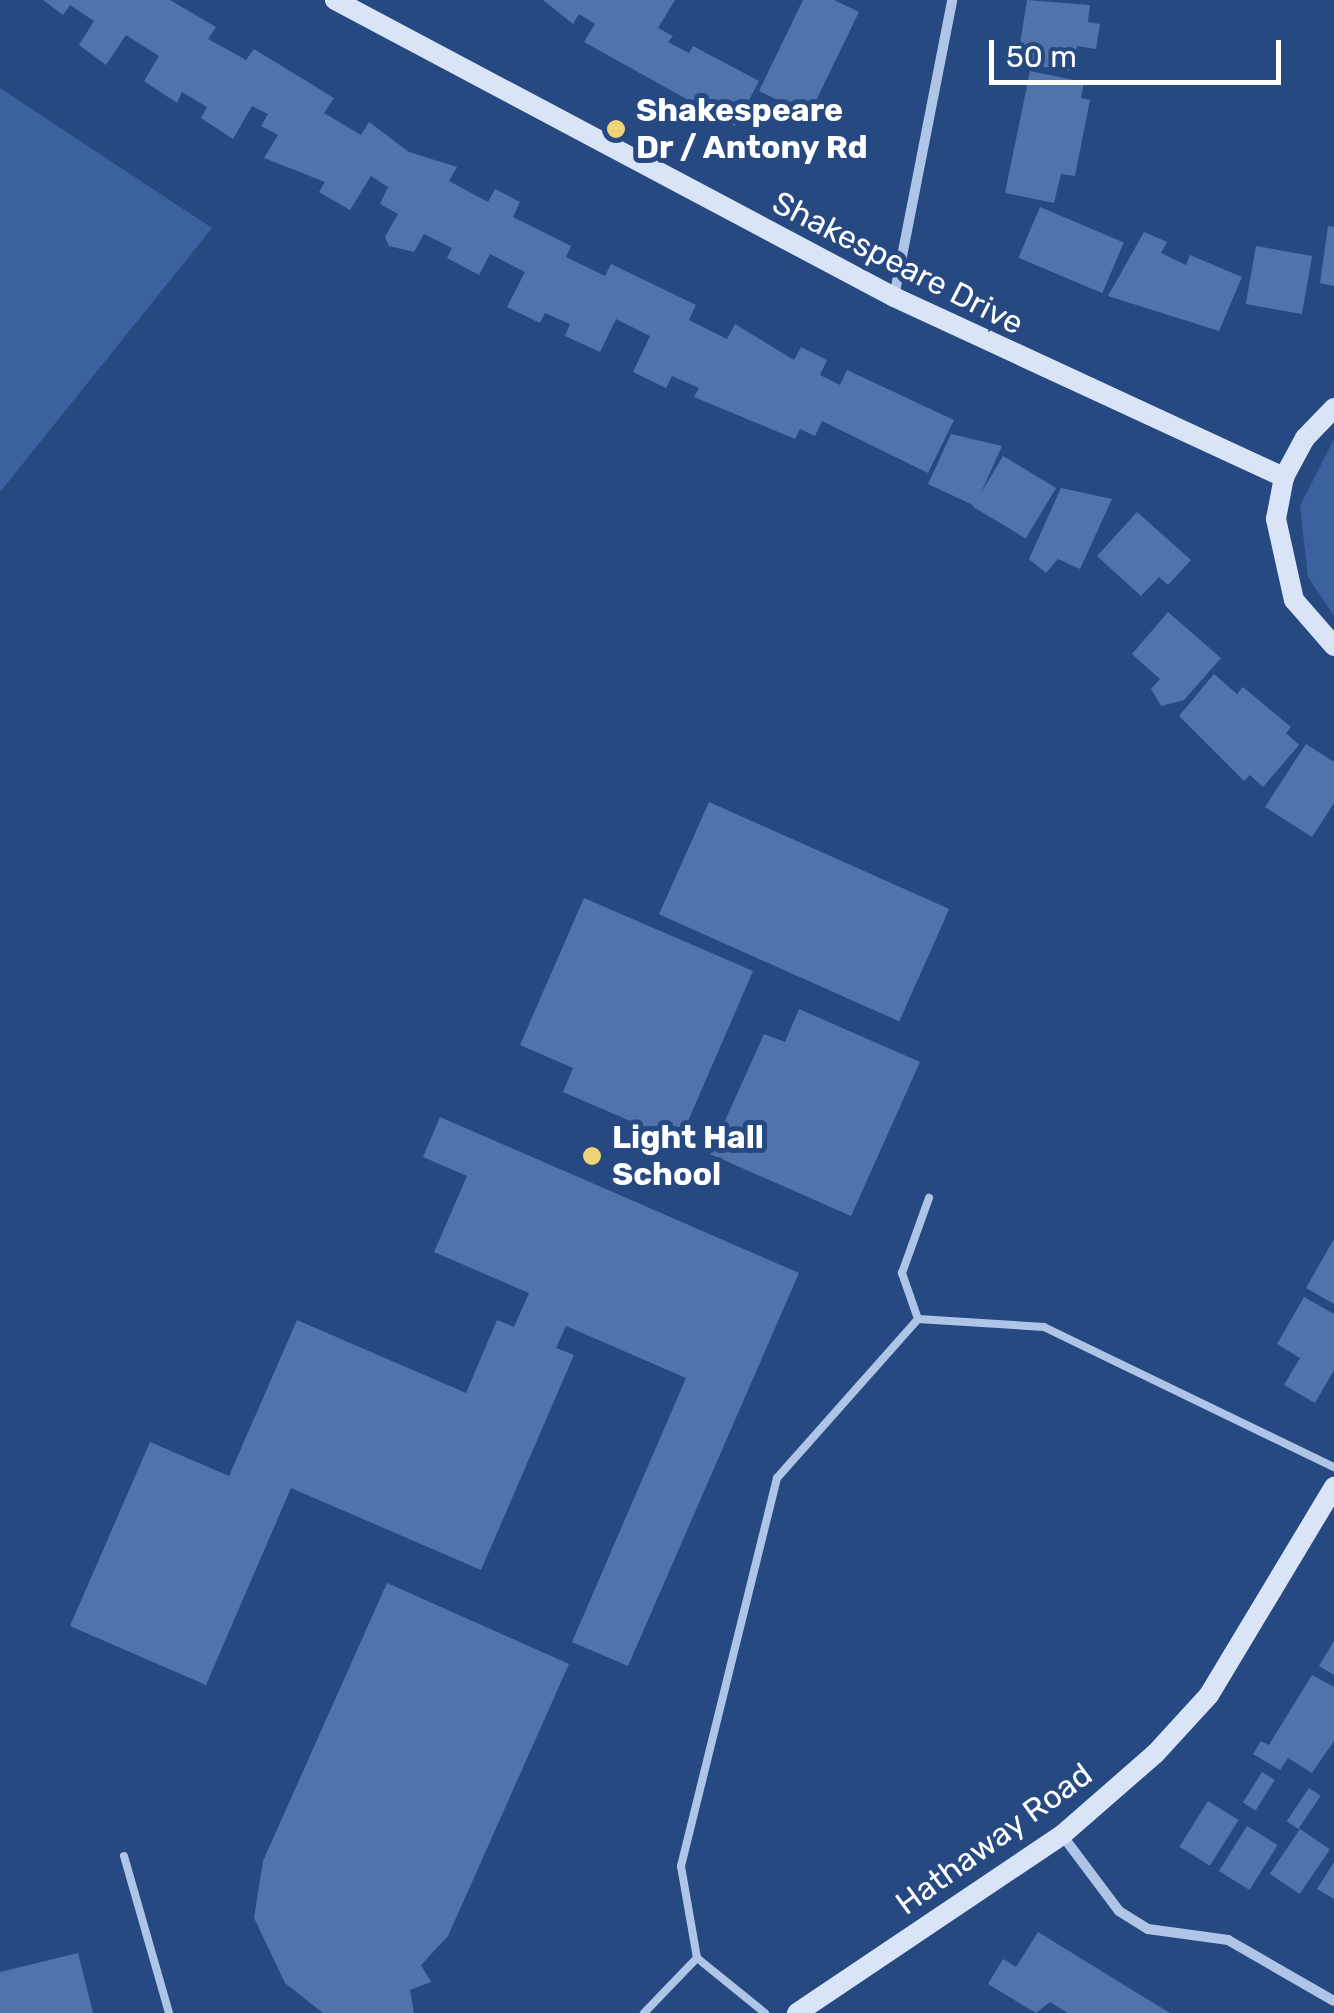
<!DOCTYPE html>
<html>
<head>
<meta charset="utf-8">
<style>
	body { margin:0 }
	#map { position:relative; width:1334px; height:2013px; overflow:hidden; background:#274982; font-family:Rubik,sans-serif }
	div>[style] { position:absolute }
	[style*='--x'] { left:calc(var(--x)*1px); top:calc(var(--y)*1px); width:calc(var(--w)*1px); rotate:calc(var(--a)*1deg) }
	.green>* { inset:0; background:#3b629f }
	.building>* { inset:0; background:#4f73aa; transform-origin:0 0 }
	.lane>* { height:8px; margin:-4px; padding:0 4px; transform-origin:4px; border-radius:4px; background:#afc5e7 }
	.street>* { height:10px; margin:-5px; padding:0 5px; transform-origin:5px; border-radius:5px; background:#afc5e7 }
	.secondary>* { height:20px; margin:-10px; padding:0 10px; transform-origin:10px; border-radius:10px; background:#d9e4f6 }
	.dots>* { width:28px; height:28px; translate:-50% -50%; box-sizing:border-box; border:5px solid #274982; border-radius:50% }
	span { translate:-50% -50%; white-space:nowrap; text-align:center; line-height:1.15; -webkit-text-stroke:10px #274982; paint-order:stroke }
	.poi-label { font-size:32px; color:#fff; font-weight:700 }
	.left { translate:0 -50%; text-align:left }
	.street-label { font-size:32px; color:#fff }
	.scale { position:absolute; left:989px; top:40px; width:292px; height:45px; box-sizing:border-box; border:5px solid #fff; border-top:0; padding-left:12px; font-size:30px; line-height:35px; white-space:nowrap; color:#fff; -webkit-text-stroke:8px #274982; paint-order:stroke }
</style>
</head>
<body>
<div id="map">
	<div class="green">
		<div style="clip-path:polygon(0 88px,212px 228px,0 492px)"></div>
		<div style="clip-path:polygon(1334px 439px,1334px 616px,1308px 577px,1300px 506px)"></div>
	</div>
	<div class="building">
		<div style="clip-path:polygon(43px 0,170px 0,216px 27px,208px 39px,246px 60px,254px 49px,334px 98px,324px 113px,361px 135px,369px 122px,409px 152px,457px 167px,449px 181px,488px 202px,495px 189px,520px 202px,513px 217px,571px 246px,566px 257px,605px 276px,611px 264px,696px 305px,689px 320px,727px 339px,735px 324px,794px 360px,801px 347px,827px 360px,820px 375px,840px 385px,847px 370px,954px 420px,928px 473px,822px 421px,815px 436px,800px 429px,795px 439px,694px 397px,699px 388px,672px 376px,666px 388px,633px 372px,650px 336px,616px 319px,600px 352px,565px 336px,570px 324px,545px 313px,540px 323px,507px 307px,525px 272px,490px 254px,479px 275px,447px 258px,452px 248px,424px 234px,414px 252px,389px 246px,385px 237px,398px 214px,380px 204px,388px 187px,371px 176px,350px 210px,319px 192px,325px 182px,264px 158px,278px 135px,261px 126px,268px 114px,252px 106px,233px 139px,201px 118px,207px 107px,182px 92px,177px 103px,144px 81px,159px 56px,126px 35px,106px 65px,79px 45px,94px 21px,70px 5px,63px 15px)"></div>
		<div style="clip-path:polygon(543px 0,675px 0,658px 28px,673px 36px,668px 42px,689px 53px,693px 46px,759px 81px,735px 126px,584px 42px,595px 24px,579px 14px,573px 24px)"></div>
		<div style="clip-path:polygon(803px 0,834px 0,859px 12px,809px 115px,759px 91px)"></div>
		<div style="clip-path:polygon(1027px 0,1090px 5px,1088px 22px,1100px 24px,1096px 49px,1077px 46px,1073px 71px,1017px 63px)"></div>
		<div style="clip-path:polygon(1030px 71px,1084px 82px,1081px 98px,1090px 100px,1075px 176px,1061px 174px,1054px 203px,1005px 193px)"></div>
		<div style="left:1040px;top:207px;width:91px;height:55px;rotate:23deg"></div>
		<div style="clip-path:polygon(1328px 226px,1334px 227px,1334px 286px,1320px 283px)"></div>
		<div style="clip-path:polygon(1144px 232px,1167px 242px,1161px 253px,1186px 265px,1190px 255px,1242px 277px,1219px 331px,1108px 296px)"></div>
		<div style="left:1256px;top:246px;width:57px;height:59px;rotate:10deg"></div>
		<div style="clip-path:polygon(951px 434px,1002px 446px,975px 506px,928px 484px)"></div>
		<div style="left:1003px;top:456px;width:62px;height:59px;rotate:31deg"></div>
		<div style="clip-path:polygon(1061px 488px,1112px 499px,1080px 569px,1058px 559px,1046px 573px,1029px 559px)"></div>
		<div style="clip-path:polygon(1137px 512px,1191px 560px,1168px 585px,1159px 577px,1141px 596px,1097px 556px)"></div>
		<div style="clip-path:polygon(1168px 612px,1221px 658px,1184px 700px,1161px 706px,1151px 689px,1160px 679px,1132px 654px)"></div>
		<div style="clip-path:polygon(1214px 674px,1237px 694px,1243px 687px,1291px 727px,1286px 733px,1299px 745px,1263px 787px,1250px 775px,1244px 781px,1179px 716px)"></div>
		<div style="clip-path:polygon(1306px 744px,1334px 762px,1334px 803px,1312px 837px,1265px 807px)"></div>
		<div style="left:709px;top:802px;width:263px;height:123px;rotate:24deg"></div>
		<div style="clip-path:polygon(584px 898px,753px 971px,679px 1142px,563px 1092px,573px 1068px,520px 1045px)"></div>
		<div style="clip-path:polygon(799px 1009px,920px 1062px,851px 1216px,710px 1154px,764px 1034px,785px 1042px)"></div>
		<div style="clip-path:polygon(440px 1117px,799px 1273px,628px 1666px,572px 1642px,686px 1378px,566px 1326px,556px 1348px,574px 1355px,481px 1570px,291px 1488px,206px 1685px,70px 1626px,150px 1442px,229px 1476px,297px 1320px,466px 1393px,497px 1320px,514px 1327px,529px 1293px,434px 1252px,467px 1176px,423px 1157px)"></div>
		<div style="clip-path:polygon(1334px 1239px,1334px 1304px,1306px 1288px)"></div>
		<div style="clip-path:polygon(1304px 1297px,1334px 1314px,1334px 1370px,1315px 1403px,1284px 1385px,1300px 1358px,1277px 1344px)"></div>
		<div style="clip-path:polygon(387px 1583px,569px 1664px,448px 1936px,421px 1965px,431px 1982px,410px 1990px,414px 2013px,323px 2013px,285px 1983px,254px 1918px,263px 1861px)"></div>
		<div style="clip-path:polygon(1334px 1641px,1334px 1675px,1319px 1666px)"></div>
		<div style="clip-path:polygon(1312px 1675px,1334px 1687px,1334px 1741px,1312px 1773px,1288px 1758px,1280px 1770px,1253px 1754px,1261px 1741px,1269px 1745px)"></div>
		<div style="left:1262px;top:1772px;width:15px;height:36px;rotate:32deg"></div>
		<div style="left:1309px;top:1788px;width:14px;height:40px;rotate:34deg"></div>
		<div style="left:1208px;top:1801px;width:36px;height:54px;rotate:32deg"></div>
		<div style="left:1247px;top:1826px;width:36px;height:53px;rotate:32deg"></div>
		<div style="left:1300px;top:1829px;width:36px;height:54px;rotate:34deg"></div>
		<div style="clip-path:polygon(1334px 1862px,1334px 1899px,1317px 1889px)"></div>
		<div style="clip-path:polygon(1038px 1932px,1129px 1988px,1170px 2013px,1068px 2013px,1050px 2002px,1036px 2013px,988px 1984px,1003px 1959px,1016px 1967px)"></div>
		<div style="clip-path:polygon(78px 1953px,93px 2013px,0 2013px,0 1972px)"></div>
	</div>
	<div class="lane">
		<div style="--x:918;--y:1319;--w:49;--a:-109.2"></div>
		<div style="--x:902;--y:1273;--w:80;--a:-70.2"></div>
		<div style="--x:124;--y:1856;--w:163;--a:74"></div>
		<div style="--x:644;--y:2013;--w:76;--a:-46.1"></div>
		<div style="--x:765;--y:2013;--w:87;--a:-141"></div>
		<div style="--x:697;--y:1958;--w:93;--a:-99.9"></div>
		<div style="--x:681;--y:1866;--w:400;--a:-76.1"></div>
		<div style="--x:777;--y:1478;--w:213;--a:-48.4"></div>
		<div style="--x:918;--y:1319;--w:126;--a:3.6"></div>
		<div style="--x:1044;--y:1327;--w:322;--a:25.8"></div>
	</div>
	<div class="street">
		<div style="--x:894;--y:297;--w:303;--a:-78.9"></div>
		<div style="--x:1062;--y:1835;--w:95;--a:53.1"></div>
		<div style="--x:1119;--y:1911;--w:34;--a:32"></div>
		<div style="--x:1148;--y:1929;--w:81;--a:7.8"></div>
		<div style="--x:1228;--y:1940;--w:122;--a:29.9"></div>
	</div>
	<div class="secondary">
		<div style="--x:335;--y:0;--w:633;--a:27.98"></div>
		<div style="--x:894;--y:297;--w:430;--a:24.8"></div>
		<div style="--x:1334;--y:408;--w:42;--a:134"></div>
		<div style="--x:1305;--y:438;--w:44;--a:118.3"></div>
		<div style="--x:1284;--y:477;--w:43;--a:100.8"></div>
		<div style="--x:1276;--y:519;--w:83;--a:77.5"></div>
		<div style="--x:1294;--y:600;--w:61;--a:49"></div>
		<div style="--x:797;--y:2013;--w:319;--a:-33.9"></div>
		<div style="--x:1062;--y:1835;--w:123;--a:-41.1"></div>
		<div style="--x:1155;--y:1754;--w:80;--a:-47.5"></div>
		<div style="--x:1209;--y:1695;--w:243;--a:-59"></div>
	</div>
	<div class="dots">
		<div style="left:616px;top:129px;background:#efd275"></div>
		<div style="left:592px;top:1156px;background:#efd275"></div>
	</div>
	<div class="poi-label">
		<span class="left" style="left:636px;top:129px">Shakespeare<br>Dr / Antony Rd</span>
		<span class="left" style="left:612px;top:1156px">Light Hall<br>School</span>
	</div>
	<div class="street-label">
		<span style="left:898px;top:263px;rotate:27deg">Shakespeare Drive</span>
		<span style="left:994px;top:1839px;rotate:-36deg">Hathaway Road</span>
	</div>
	<div class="scale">50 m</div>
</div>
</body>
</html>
